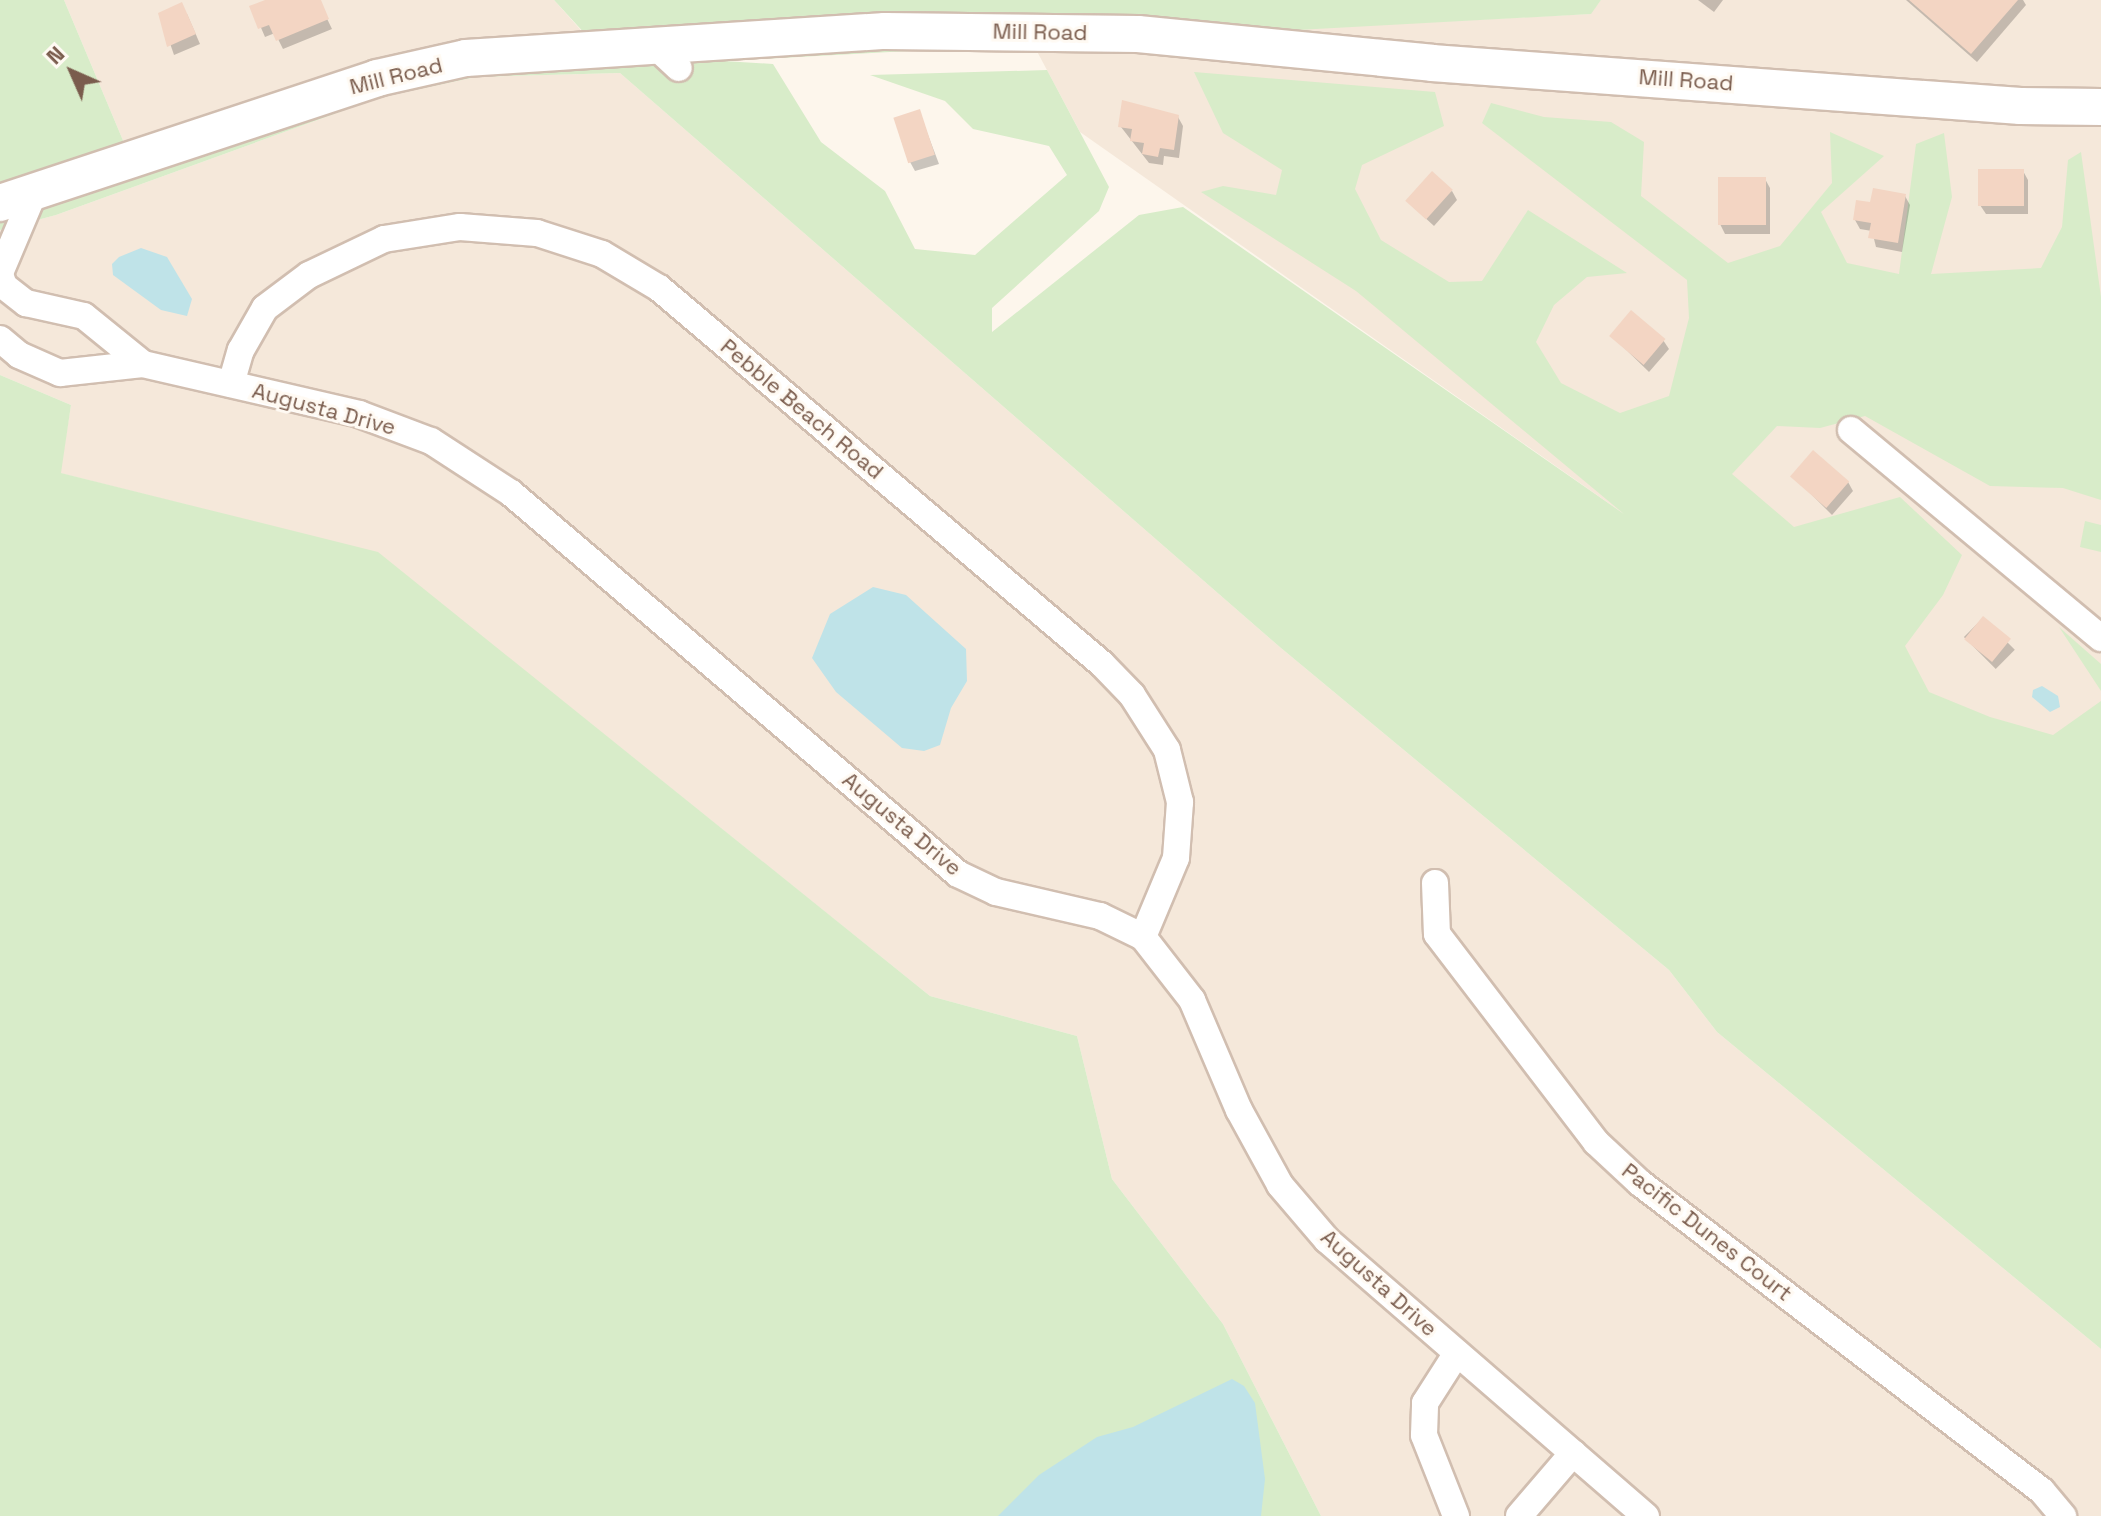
<!DOCTYPE html>
<html>
<head>
<meta charset="utf-8">
<style>
	body { margin:0 }
	#map { position:relative; width:2101px; height:1516px; overflow:hidden; background:#fdf6ec; font-family:"Space Grotesk",sans-serif }
	div>[style] { position:absolute }
	[style*='--x'] { left:calc(var(--x)*1px); top:calc(var(--y)*1px); width:calc(var(--w)*1px); rotate:calc(var(--a)*1deg) }
	.residential>* { inset:0; background:#f5e8da }
	.green>* { inset:0; background:#d8ecc9 }
	.water>* { inset:0; background:#bfe3e8 }
	.shadow>* { inset:0; background:#0003; transform-origin:0 0 }
	.building>* { inset:0; background:#f3d5c3; transform-origin:0 0 }
	.roads { filter:drop-shadow(2px 0 #d1beb0) drop-shadow(-2px 0 #d1beb0) drop-shadow(0 2px #d1beb0) drop-shadow(0 -2px #d1beb0) }
	.minor>* { height:26px; margin:-13px; padding:0 13px; transform-origin:13px; border-radius:13px; background:#fff }
	.secondary>* { height:36px; margin:-18px; padding:0 18px; transform-origin:18px; border-radius:18px; background:#fff }
	span { translate:-50% -50%; white-space:nowrap; text-align:center; line-height:1.15; -webkit-text-stroke:6px #fffaf3; paint-order:stroke }
	.street-label { font-size:22px; color:#7a5c4d }
	.north { position:absolute; left:32px; top:32px; width:80px; height:80px; -webkit-text-stroke:6px #fffaf3; paint-order:stroke; rotate:315deg; font-size:22px; font-weight:700; line-height:32px; text-align:center; color:#7a5c4d }
	.north::after { content:''; display:block; margin:auto; width:28px; height:36px; background:#7a5c4d; clip-path:polygon(50% 0,100% 100%,50% 72%,0 100%) }
</style>
</head>
<body>
<div id="map">
	<div class="residential">
		<div style="clip-path:polygon(64px 0,554px 0,587px 37px,127px 150px)"></div>
		<div style="clip-path:polygon(1601px 0,2101px 0,2101px 849px,1080px 132px,1032px 42px,1590px 14px)"></div>
		<div style="clip-path:polygon(620px 73px,1281px 648px,1669px 970px,1717px 1032px,2101px 1349px,2101px 1516px,1321px 1516px,1223px 1324px,1112px 1179px,1077px 1036px,930px 996px,378px 553px,60px 473px,71px 405px,0 375px,0 230px,56px 215px,381px 97px,476px 77px)"></div>
	</div>
	<div class="green">
		<div style="clip-path:polygon(0 0,64px 0,127px 150px,587px 36px,554px 0,1601px 0,1591px 14px,724px 61px,773px 64px,821px 142px,885px 191px,915px 249px,975px 255px,1067px 175px,1049px 146px,973px 129px,945px 101px,870px 75px,1047px 70px,1109px 187px,1099px 211px,992px 308px,992px 332px,1139px 215px,1183px 207px,1624px 514px,1356px 291px,1201px 192px,1223px 186px,1276px 195px,1282px 170px,1223px 133px,1194px 72px,1435px 92px,1444px 126px,1362px 165px,1355px 189px,1381px 240px,1449px 282px,1482px 281px,1528px 210px,1627px 273px,1587px 277px,1554px 305px,1536px 342px,1561px 383px,1620px 413px,1669px 396px,1689px 318px,1687px 280px,1482px 123px,1491px 103px,1544px 117px,1611px 122px,1644px 142px,1641px 196px,1728px 263px,1780px 246px,1832px 183px,1830px 132px,1884px 156px,1821px 212px,1847px 263px,1899px 274px,1916px 144px,1944px 133px,1952px 197px,1931px 274px,2041px 268px,2062px 227px,2068px 160px,2081px 152px,2101px 297px,2101px 500px,2063px 488px,1990px 486px,1865px 416px,1820px 428px,1777px 426px,1732px 474px,1794px 527px,1900px 497px,1962px 555px,1943px 595px,1905px 646px,1929px 692px,1990px 717px,2053px 735px,2101px 701px,2101px 1349px,1717px 1032px,1669px 970px,1281px 648px,620px 73px,476px 77px,381px 97px,56px 215px,0 230px)"></div>
		<div style="clip-path:polygon(0 375px,71px 405px,61px 473px,378px 552px,930px 996px,1077px 1036px,1112px 1179px,1223px 1324px,1321px 1516px,0 1516px)"></div>
		<div style="clip-path:polygon(2085px 521px,2101px 525px,2101px 552px,2080px 547px)"></div>
		<div style="clip-path:polygon(2059px 627px,2101px 664px,2101px 691px)"></div>
	</div>
	<div class="water">
		<div style="clip-path:polygon(141px 248px,167px 257px,192px 299px,187px 316px,161px 310px,113px 275px,112px 264px,119px 257px)"></div>
		<div style="clip-path:polygon(873px 587px,906px 595px,966px 649px,967px 681px,951px 708px,940px 745px,924px 751px,902px 748px,836px 692px,812px 658px,830px 614px)"></div>
		<div style="clip-path:polygon(2042px 686px,2058px 696px,2060px 707px,2050px 712px,2032px 697px,2033px 690px)"></div>
		<div style="clip-path:polygon(1232px 1379px,1244px 1386px,1255px 1403px,1265px 1479px,1261px 1516px,998px 1516px,1039px 1475px,1097px 1437px,1133px 1427px)"></div>
	</div>
	<div class="shadow">
		<div style="clip-path:polygon(268px 0,318px 0,332px 29px,283px 49px,275px 33px,265px 37px,252px 7px)"></div>
		<div style="clip-path:polygon(1698px 0,1723px 0,1714px 12px)"></div>
		<div style="clip-path:polygon(1906px 0,2023px 0,2026px 5px,1977px 62px)"></div>
		<div style="clip-path:polygon(160px 14px,187px 14px,200px 44px,174px 55px)"></div>
		<div style="clip-path:polygon(919px 111px,939px 164px,915px 171px,910px 162px)"></div>
		<div style="clip-path:polygon(1178px 117px,1183px 126px,1179px 158px,1164px 156px,1163px 165px,1149px 163px,1121px 127px)"></div>
		<div style="clip-path:polygon(2023px 171px,2028px 180px,2028px 214px,1986px 214px,1980px 205px)"></div>
		<div style="clip-path:polygon(1765px 179px,1770px 188px,1770px 234px,1725px 234px,1720px 224px)"></div>
		<div style="clip-path:polygon(1452px 191px,1457px 200px,1434px 226px,1407px 201px)"></div>
		<div style="clip-path:polygon(1905px 196px,1910px 205px,1902px 252px,1876px 247px,1872px 231px,1860px 229px,1855px 220px,1872px 205px)"></div>
		<div style="clip-path:polygon(1612px 336px,1663px 340px,1669px 349px,1649px 372px)"></div>
		<div style="clip-path:polygon(1793px 476px,1848px 482px,1853px 491px,1832px 515px)"></div>
		<div style="left:1983px;top:618px;width:45px;height:27px;rotate:45deg"></div>
	</div>
	<div class="building">
		<div style="clip-path:polygon(265px 0,321px 0,329px 19px,276px 41px,269px 25px,258px 29px,249px 6px)"></div>
		<div style="clip-path:polygon(1909px 0,2018px 0,1971px 54px)"></div>
		<div style="clip-path:polygon(182px 2px,196px 34px,167px 47px,158px 13px)"></div>
		<div style="clip-path:polygon(1122px 100px,1179px 115px,1174px 150px,1160px 148px,1158px 157px,1142px 154px,1144px 143px,1130px 141px,1132px 129px,1118px 127px)"></div>
		<div style="left:920px;top:109px;width:48px;height:28px;rotate:72deg"></div>
		<div style="left:1978px;top:169px;width:46px;height:37px"></div>
		<div style="left:1432px;top:171px;width:28px;height:40px;rotate:42deg"></div>
		<div style="left:1718px;top:177px;width:48px;height:48px"></div>
		<div style="clip-path:polygon(1873px 188px,1906px 194px,1898px 243px,1868px 238px,1871px 223px,1853px 220px,1856px 200px,1870px 202px)"></div>
		<div style="left:1631px;top:310px;width:45px;height:34px;rotate:40deg"></div>
		<div style="left:1813px;top:450px;width:48px;height:35px;rotate:41deg"></div>
		<div style="left:1983px;top:616px;width:36px;height:30px;rotate:39deg"></div>
	</div>
	<div class="roads">
		<div class="minor">
			<div style="--x:653;--y:44;--w:35;--a:43"></div>
			<div style="--x:0;--y:273;--w:85;--a:-67.1"></div>
			<div style="--x:0;--y:274;--w:13;--a:72"></div>
			<div style="--x:4;--y:286;--w:28;--a:38"></div>
			<div style="--x:26;--y:303;--w:59;--a:12.6"></div>
			<div style="--x:84;--y:316;--w:76;--a:39.1"></div>
			<div style="--x:0;--y:339;--w:25;--a:40"></div>
			<div style="--x:19;--y:355;--w:45;--a:23.7"></div>
			<div style="--x:60;--y:373;--w:83;--a:-6.2"></div>
			<div style="--x:143;--y:364;--w:222;--a:13"></div>
			<div style="--x:359;--y:414;--w:77;--a:20.6"></div>
			<div style="--x:431;--y:441;--w:95;--a:33"></div>
			<div style="--x:511;--y:493;--w:587;--a:40.44"></div>
			<div style="--x:958;--y:874;--w:42;--a:25.3"></div>
			<div style="--x:996;--y:892;--w:107;--a:13"></div>
			<div style="--x:1100;--y:916;--w:48;--a:26"></div>
			<div style="--x:1143;--y:937;--w:80;--a:52.1"></div>
			<div style="--x:1192;--y:1000;--w:120;--a:66.9"></div>
			<div style="--x:1239;--y:1110;--w:85;--a:61.3"></div>
			<div style="--x:1280;--y:1185;--w:72;--a:49.5"></div>
			<div style="--x:1327;--y:1240;--w:422;--a:40.9"></div>
			<div style="--x:231;--y:384;--w:35;--a:-74"></div>
			<div style="--x:241;--y:350;--w:48;--a:-60.3"></div>
			<div style="--x:265;--y:308;--w:55;--a:-36.9"></div>
			<div style="--x:309;--y:275;--w:83;--a:-25.6"></div>
			<div style="--x:384;--y:239;--w:77;--a:-9"></div>
			<div style="--x:460;--y:227;--w:77;--a:4.5"></div>
			<div style="--x:537;--y:233;--w:68;--a:17.9"></div>
			<div style="--x:602;--y:254;--w:66;--a:30.8"></div>
			<div style="--x:659;--y:288;--w:581;--a:40.32"></div>
			<div style="--x:1102;--y:664;--w:43;--a:45.9"></div>
			<div style="--x:1132;--y:695;--w:65;--a:57.5"></div>
			<div style="--x:1167;--y:750;--w:54;--a:76"></div>
			<div style="--x:1180;--y:802;--w:56;--a:94.1"></div>
			<div style="--x:1176;--y:858;--w:86;--a:112.7"></div>
			<div style="--x:1851;--y:430;--w:325;--a:39.8"></div>
			<div style="--x:1435;--y:883;--w:51;--a:87.8"></div>
			<div style="--x:1437;--y:934;--w:262;--a:52.6"></div>
			<div style="--x:1596;--y:1142;--w:60;--a:43"></div>
			<div style="--x:1640;--y:1183;--w:506;--a:37.46"></div>
			<div style="--x:2042;--y:1491;--w:33;--a:50"></div>
			<div style="--x:1456;--y:1516;--w:87;--a:-111.6"></div>
			<div style="--x:1424;--y:1435;--w:32;--a:-88"></div>
			<div style="--x:1425;--y:1403;--w:59;--a:-57.4"></div>
			<div style="--x:1519;--y:1516;--w:83;--a:-49.4"></div>
		</div>
		<div class="secondary">
			<div style="--x:0;--y:203;--w:397;--a:-18.3"></div>
			<div style="--x:377;--y:78;--w:91;--a:-12.7"></div>
			<div style="--x:466;--y:58;--w:420;--a:-3.7"></div>
			<div style="--x:885;--y:31;--w:253;--a:0.7"></div>
			<div style="--x:1138;--y:34;--w:295;--a:5.6"></div>
			<div style="--x:1432;--y:63;--w:590;--a:4.18"></div>
			<div style="--x:2020;--y:106;--w:81;--a:0.7"></div>
		</div>
	</div>
	<div class="street-label">
		<span style="left:1040px;top:32px;rotate:1deg">Mill Road</span>
		<span style="left:396px;top:76px;rotate:-14deg">Mill Road</span>
		<span style="left:1686px;top:80px;rotate:4deg">Mill Road</span>
		<span style="left:324px;top:409px;rotate:15deg">Augusta Drive</span>
		<span style="left:802px;top:409px;rotate:40deg">Pebble Beach Road</span>
		<span style="left:902px;top:824px;rotate:40deg">Augusta Drive</span>
		<span style="left:1707px;top:1232px;rotate:38deg">Pacific Dunes Court</span>
		<span style="left:1379px;top:1283px;rotate:42deg">Augusta Drive</span>
	</div>
	<div class="north">N</div>
</div>
</body>
</html>
